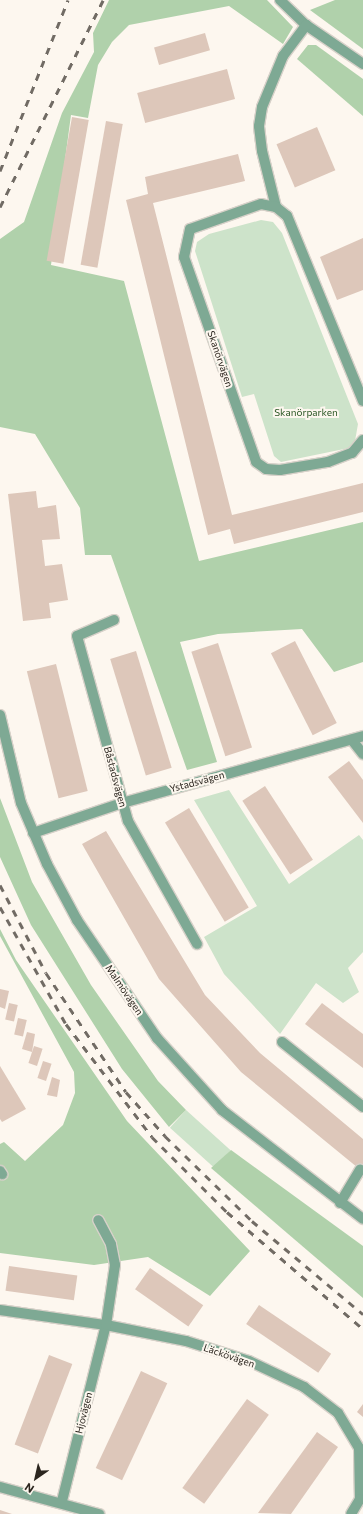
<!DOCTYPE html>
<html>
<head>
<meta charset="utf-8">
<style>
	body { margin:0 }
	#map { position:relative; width:363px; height:1514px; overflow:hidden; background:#fdf7ef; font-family:Commissioner,sans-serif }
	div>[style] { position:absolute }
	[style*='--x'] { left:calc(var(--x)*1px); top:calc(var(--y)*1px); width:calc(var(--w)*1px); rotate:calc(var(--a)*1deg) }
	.green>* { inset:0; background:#cde3ca; transform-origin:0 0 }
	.forest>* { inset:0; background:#b0d1ab }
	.building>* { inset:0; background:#ddc7ba; transform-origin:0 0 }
	.roads { filter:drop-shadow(1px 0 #d7d1c9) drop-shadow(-1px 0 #d7d1c9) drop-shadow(0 1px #d7d1c9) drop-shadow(0 -1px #d7d1c9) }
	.minor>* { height:10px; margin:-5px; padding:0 5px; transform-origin:5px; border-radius:5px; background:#7ea994 }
	.tertiary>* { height:10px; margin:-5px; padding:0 5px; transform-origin:5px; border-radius:5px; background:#7ea994 }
	.rail>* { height:3px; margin-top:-1.5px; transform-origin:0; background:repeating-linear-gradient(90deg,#716b64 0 7px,transparent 0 14px) }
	span { translate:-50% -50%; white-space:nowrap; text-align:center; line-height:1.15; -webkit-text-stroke:4px #fdf7ef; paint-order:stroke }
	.street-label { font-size:10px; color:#2b251e }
	.park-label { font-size:10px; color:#2a5724 }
	.north { position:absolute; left:16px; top:1458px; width:40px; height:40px; -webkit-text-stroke:3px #fdf7ef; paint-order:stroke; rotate:214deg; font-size:11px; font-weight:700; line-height:16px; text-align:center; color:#2b251e }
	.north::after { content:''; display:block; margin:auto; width:14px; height:18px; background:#2b251e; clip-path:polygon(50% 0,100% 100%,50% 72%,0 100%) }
</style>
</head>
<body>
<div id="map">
	<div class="green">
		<div style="clip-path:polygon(261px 220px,273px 222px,282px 233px,358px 424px,355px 441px,349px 448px,281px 462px,274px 456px,254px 394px,242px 397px,195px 251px,197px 242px,209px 234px)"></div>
		<div style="clip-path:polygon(229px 790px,289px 884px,359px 835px,363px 840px,363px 952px,348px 968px,359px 992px,343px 1003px,316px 983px,280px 1034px,224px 974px,204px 937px,257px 906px,194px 800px)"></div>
		<div style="left:186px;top:1110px;width:60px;height:24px;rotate:42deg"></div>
	</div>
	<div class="forest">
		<div style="clip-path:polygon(109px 0,267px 0,293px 27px,283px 44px,229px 6px,129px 25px,112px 42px,98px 65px,88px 118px,71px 115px,51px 265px,124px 281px,199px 561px,363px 522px,363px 662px,334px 672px,302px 629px,218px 634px,180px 642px,217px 762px,187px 770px,111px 555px,85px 555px,80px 508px,35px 434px,0 427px,0 239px,24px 222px,62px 113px,94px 52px,93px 33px)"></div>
		<div style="clip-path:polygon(335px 0,363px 0,363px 49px,310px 10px)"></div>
		<div style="clip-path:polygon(308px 45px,316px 45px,363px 79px,363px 116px,297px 59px)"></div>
		<div style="clip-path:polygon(0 798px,32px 882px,91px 985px,158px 1081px,186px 1110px,169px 1127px,122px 1069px,31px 925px,0 857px)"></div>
		<div style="clip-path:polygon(0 929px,16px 960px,127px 1121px,250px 1251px,210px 1296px,148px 1257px,94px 1265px,0 1253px,0 1144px,4px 1142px,25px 1161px,63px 1125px,75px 1093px,74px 1072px,0 936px)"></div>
		<div style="clip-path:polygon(231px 1150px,363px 1246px,363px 1298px,211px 1168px)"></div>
	</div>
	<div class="building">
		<div style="left:205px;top:33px;width:18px;height:53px;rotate:74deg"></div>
		<div style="left:227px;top:69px;width:31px;height:93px;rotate:75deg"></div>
		<div style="left:72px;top:117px;width:17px;height:146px;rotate:10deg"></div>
		<div style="left:106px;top:121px;width:17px;height:146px;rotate:10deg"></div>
		<div style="left:317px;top:127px;width:47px;height:44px;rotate:67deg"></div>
		<div style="clip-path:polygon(238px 154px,245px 181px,153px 203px,232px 515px,363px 483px,363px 512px,234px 544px,230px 529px,208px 535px,126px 200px,148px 194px,145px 177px)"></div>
		<div style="clip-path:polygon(363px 238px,363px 290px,337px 300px,320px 257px)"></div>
		<div style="clip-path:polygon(36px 491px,38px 508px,56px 505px,60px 539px,42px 540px,45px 566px,62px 564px,68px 600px,49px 603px,51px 618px,23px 621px,8px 494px)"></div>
		<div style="left:295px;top:641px;width:92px;height:27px;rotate:63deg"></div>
		<div style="left:218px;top:643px;width:110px;height:28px;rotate:72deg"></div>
		<div style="left:136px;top:651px;width:122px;height:27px;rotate:73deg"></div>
		<div style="left:56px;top:664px;width:131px;height:30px;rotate:76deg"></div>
		<div style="clip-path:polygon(349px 761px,363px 780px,363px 823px,328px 777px)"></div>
		<div style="left:265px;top:786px;width:88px;height:27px;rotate:57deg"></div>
		<div style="left:189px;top:808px;width:116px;height:28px;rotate:59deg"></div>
		<div style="clip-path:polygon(106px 831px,205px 995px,260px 1053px,363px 1139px,363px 1172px,241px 1072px,159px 979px,82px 844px)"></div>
		<div style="clip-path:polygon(0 989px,9px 991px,5px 1009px,0 1007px)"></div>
		<div style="left:9px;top:1003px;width:9px;height:17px;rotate:13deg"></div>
		<div style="clip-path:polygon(322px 1003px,363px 1034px,363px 1068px,305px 1024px)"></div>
		<div style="left:18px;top:1018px;width:9px;height:17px;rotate:13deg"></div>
		<div style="clip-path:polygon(27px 1032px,35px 1034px,32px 1052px,22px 1049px)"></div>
		<div style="left:34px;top:1046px;width:9px;height:18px;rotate:18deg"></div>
		<div style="left:43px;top:1061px;width:9px;height:18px;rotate:18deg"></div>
		<div style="clip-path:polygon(0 1066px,26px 1109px,2px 1122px,0 1119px)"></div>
		<div style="clip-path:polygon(52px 1077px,60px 1080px,57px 1097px,47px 1095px)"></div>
		<div style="left:9px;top:1266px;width:69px;height:25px;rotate:8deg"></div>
		<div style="left:150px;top:1268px;width:65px;height:26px;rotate:35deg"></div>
		<div style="left:259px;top:1305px;width:87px;height:23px;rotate:34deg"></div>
		<div style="left:49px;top:1355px;width:25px;height:96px;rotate:21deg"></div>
		<div style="left:141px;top:1371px;width:29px;height:107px;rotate:25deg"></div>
		<div style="left:247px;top:1399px;width:27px;height:110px;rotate:36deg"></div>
		<div style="clip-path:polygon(363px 1404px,363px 1417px,357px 1412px)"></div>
		<div style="clip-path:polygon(317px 1432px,338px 1447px,291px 1514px,258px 1513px)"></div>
		<div style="clip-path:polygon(0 1510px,12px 1514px,0 1514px)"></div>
	</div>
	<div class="roads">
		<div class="minor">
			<div style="--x:280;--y:0;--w:36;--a:44"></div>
			<div style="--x:306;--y:25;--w:69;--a:34.4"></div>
			<div style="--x:276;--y:207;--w:58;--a:-104"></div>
			<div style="--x:262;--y:151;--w:25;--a:-97"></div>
			<div style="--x:259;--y:126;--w:19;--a:-81"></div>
			<div style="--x:262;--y:107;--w:55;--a:-67.6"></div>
			<div style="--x:283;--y:56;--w:39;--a:-53"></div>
			<div style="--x:363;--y:401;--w:200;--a:-112.3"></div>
			<div style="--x:287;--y:216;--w:14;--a:-141"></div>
			<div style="--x:276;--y:207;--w:15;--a:-169"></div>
			<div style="--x:261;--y:204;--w:75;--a:160.6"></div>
			<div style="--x:190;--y:229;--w:29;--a:102"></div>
			<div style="--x:184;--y:257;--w:217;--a:70.6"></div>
			<div style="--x:256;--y:462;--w:12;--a:35"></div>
			<div style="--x:266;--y:469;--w:14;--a:4"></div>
			<div style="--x:280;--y:470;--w:49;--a:-9.5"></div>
			<div style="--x:328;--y:462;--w:26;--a:-21"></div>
			<div style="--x:352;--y:453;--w:17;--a:-50"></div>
			<div style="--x:114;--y:620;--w:40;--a:156.6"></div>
			<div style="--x:77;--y:636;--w:192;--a:74.6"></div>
			<div style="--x:128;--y:821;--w:141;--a:60.7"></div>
			<div style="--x:352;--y:740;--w:18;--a:52"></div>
			<div style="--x:33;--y:833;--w:94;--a:-18.6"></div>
			<div style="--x:122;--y:803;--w:250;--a:-15.5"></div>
			<div style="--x:282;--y:1042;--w:104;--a:38.7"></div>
			<div style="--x:0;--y:1171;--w:4;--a:56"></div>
			<div style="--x:340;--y:1203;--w:39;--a:-59"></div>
			<div style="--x:0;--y:1310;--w:107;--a:8.1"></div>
			<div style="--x:106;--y:1325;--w:82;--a:11.3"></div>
			<div style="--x:186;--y:1341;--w:66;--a:17.6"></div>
			<div style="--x:249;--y:1361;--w:61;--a:25.3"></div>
			<div style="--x:304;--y:1387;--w:43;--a:37.4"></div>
			<div style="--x:338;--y:1413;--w:41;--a:59"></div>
			<div style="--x:359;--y:1448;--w:51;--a:88.9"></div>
			<div style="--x:360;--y:1499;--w:17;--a:121"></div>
			<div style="--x:62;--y:1501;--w:181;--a:-76"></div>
			<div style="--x:106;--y:1325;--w:61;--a:-81.5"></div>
			<div style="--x:115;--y:1265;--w:21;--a:-101"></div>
			<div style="--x:111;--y:1244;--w:27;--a:-118"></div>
		</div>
		<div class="tertiary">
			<div style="--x:0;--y:715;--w:90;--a:76.6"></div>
			<div style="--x:21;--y:803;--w:66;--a:66.9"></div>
			<div style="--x:47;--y:864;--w:64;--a:61.8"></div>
			<div style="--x:77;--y:920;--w:143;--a:55.9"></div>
			<div style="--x:157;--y:1038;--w:97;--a:47.9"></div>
			<div style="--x:222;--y:1110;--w:178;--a:37.7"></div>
			<div style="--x:0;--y:1487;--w:103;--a:15.3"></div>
		</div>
	</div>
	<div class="rail">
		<div style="--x:0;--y:171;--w:184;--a:-68.3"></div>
		<div style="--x:0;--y:207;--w:231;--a:-63.5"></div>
		<div style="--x:0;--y:885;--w:99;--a:62.4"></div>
		<div style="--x:46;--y:973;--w:143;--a:56.1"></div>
		<div style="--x:126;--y:1092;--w:59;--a:48.4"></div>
		<div style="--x:165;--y:1136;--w:122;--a:44.3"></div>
		<div style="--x:252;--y:1221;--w:145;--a:40"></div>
		<div style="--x:0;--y:907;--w:134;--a:60.6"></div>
		<div style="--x:66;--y:1024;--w:142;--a:52.7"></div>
		<div style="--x:152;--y:1137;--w:106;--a:45"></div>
		<div style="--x:227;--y:1212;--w:179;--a:40.7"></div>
	</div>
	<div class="street-label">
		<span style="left:220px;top:359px;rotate:71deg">Skanörvägen</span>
		<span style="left:115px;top:777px;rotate:75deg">Båstadsvägen</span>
		<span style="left:197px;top:782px;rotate:-15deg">Ystadsvägen</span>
		<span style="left:124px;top:990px;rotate:56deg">Malmövägen</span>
		<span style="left:229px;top:1356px;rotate:19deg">Läckövägen</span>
		<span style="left:84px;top:1413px;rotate:-76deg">Hjovägen</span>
	</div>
	<div class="park-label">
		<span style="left:306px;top:413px">Skanörparken</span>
	</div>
	<div class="north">N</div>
</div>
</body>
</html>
